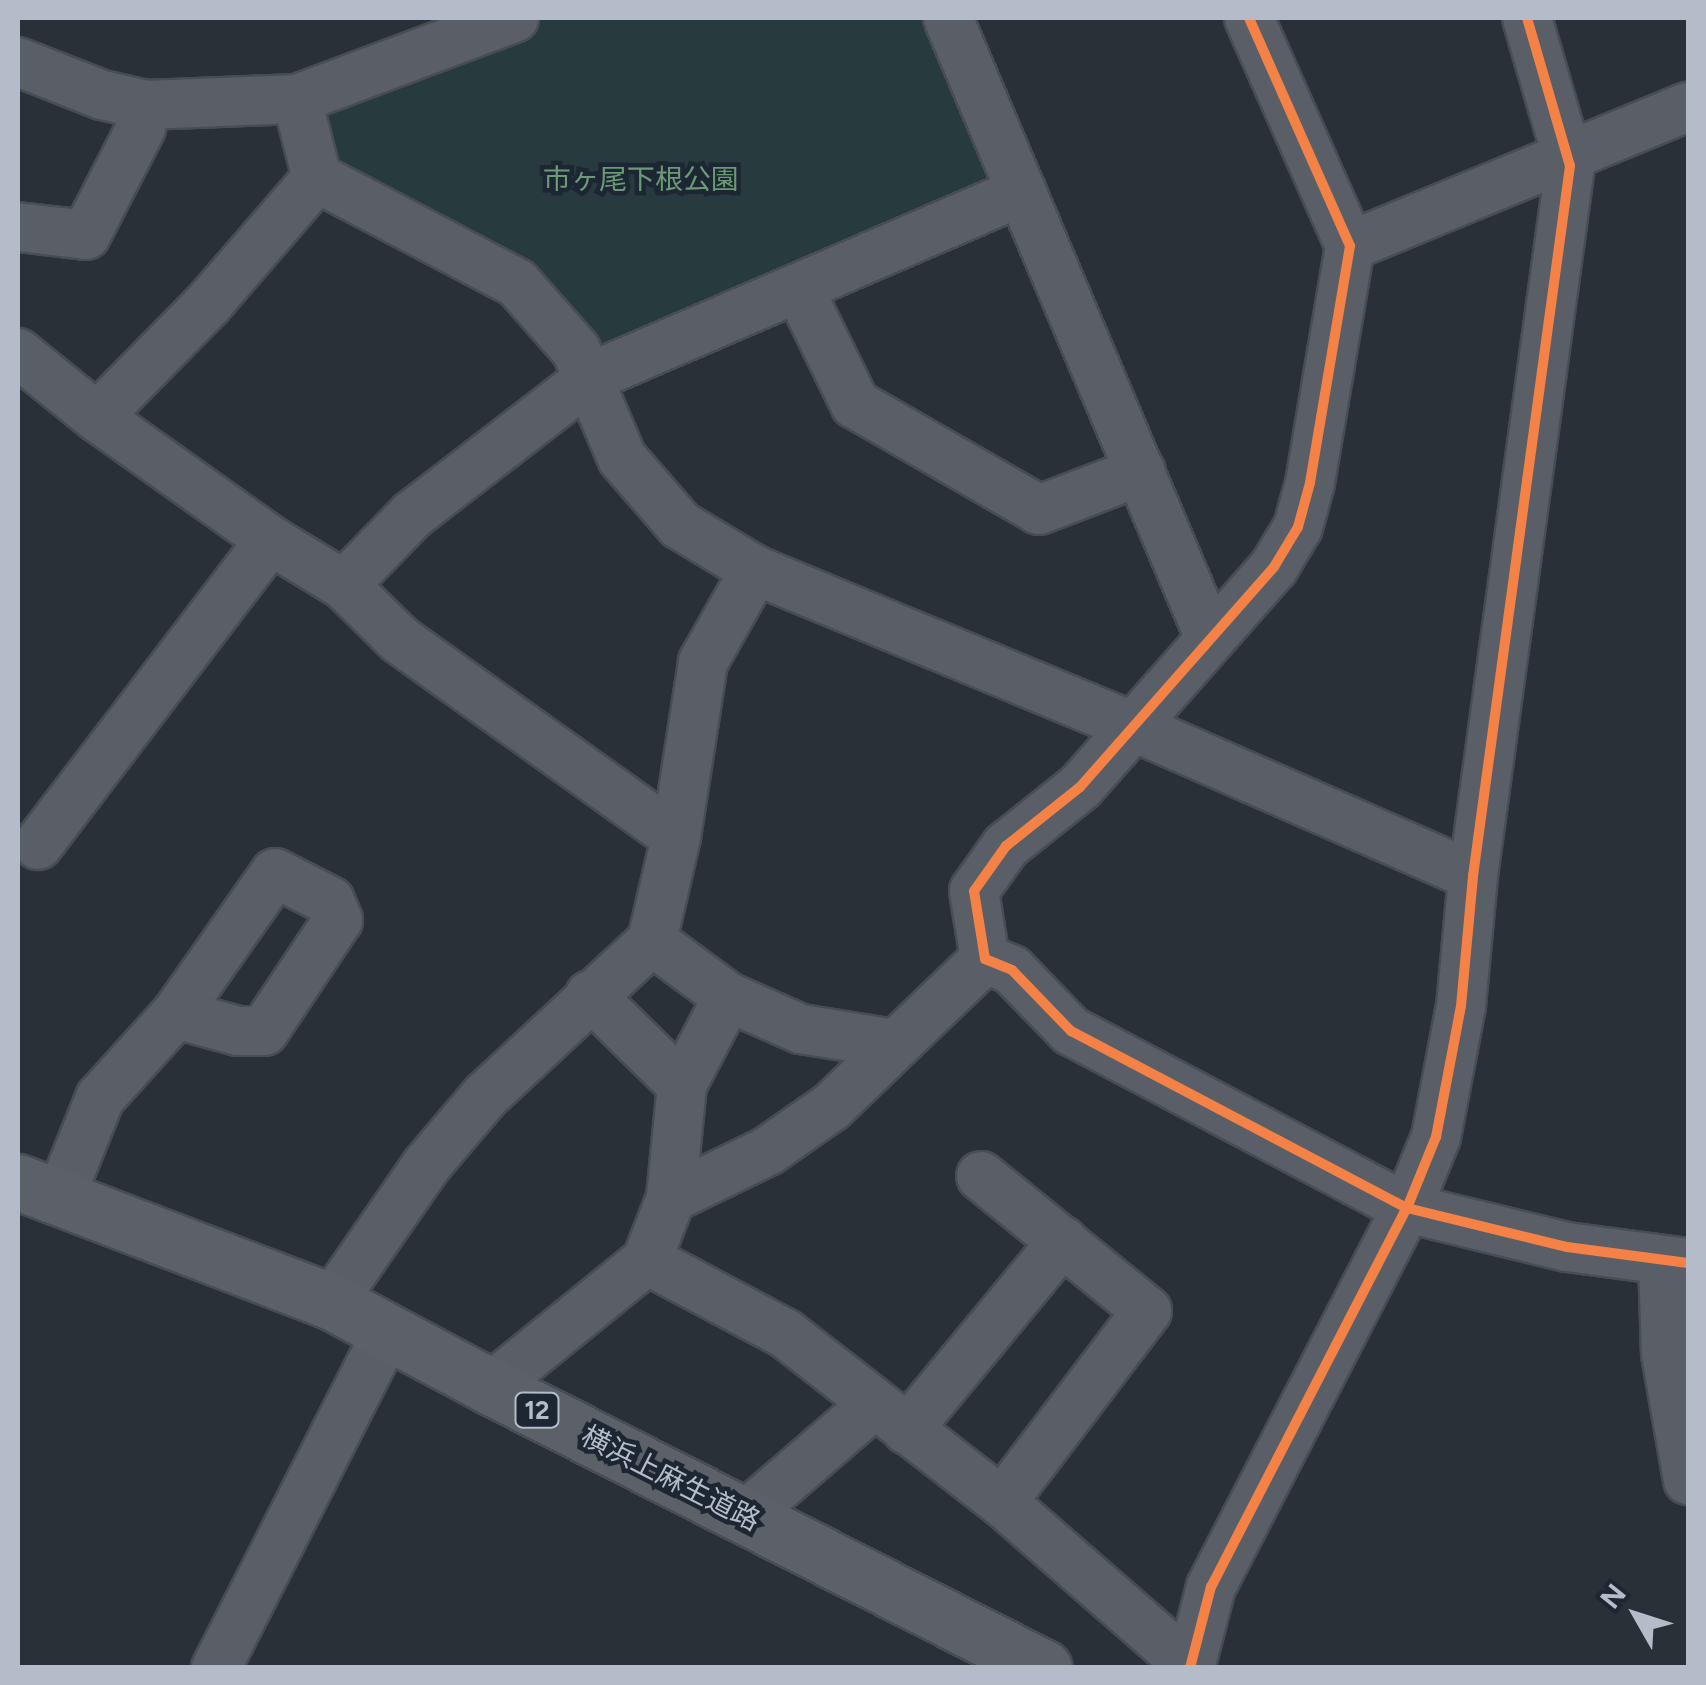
<!DOCTYPE html>
<html>
<head>
<meta charset="utf-8">
<style>
	body { margin:0 }
	#map { position:relative; width:1706px; height:1685px; overflow:hidden; background:#2a3038; font-family:Figtree,"Noto Sans JP",sans-serif }
	div>[style] { position:absolute }
	[style*='--x'] { left:calc(var(--x)*1px); top:calc(var(--y)*1px); width:calc(var(--w)*1px); rotate:calc(var(--a)*1deg) }
	.green>* { inset:0; background:#273a3e }
	.roads { filter:drop-shadow(2px 0 #484c53) drop-shadow(-2px 0 #484c53) drop-shadow(0 2px #484c53) drop-shadow(0 -2px #484c53) }
	.minor>* { height:48px; margin:-24px; padding:0 24px; transform-origin:24px; border-radius:24px; background:#5a5e66 }
	.major>* { height:55px; margin:-27.5px; padding:0 27.5px; transform-origin:27.5px; border-radius:27.5px; background:#5c6168 }
	.cycleway>* { height:10px; margin:-5px; padding:0 5px; transform-origin:5px; border-radius:5px; background:#f48246 }
	span { translate:-50% -50%; white-space:nowrap; text-align:center; line-height:1.15; -webkit-text-stroke:9px #1d2633; paint-order:stroke }
	.shield-label span { padding:2px 8px; background:#1d2633; border:2px solid; border-radius:8px; -webkit-text-stroke-width:0 }
	.shield-label { font-size:25px; color:#b4bcc9; font-weight:700 }
	.park-label { font-size:28px; color:#6b9a76 }
	.street-label { font-size:28px; color:#b4bcc9 }
	.frame { position:absolute; inset:0; border:20px solid #b4bcc9; pointer-events:none }
	.north { position:absolute; left:1586px; top:1565px; width:100px; height:100px; -webkit-text-stroke:8px #1d2633; paint-order:stroke; rotate:309deg; font-size:28px; font-weight:700; line-height:40px; text-align:center; color:#b4bcc9 }
	.north::after { content:''; display:block; margin:auto; width:35px; height:45px; background:#b4bcc9; clip-path:polygon(50% 0,100% 100%,50% 72%,0 100%) }
</style>
</head>
<body>
<div id="map">
	<div class="green">
		<div style="clip-path:polygon(514px 18px,948px 18px,1022px 191px,591px 377px,576px 350px,317px 178px,297px 99px)"></div>
	</div>
	<div class="roads">
		<div class="minor">
			<div style="--x:948;--y:18;--w:673;--a:67.09"></div>
			<div style="--x:1249;--y:18;--w:249;--a:66.1"></div>
			<div style="--x:1350;--y:246;--w:240;--a:99.6"></div>
			<div style="--x:1310;--y:483;--w:46;--a:105.3"></div>
			<div style="--x:1298;--y:527;--w:47;--a:121"></div>
			<div style="--x:1274;--y:567;--w:293;--a:131.4"></div>
			<div style="--x:1080;--y:787;--w:95;--a:141.4"></div>
			<div style="--x:1006;--y:846;--w:55;--a:125.4"></div>
			<div style="--x:974;--y:891;--w:69;--a:80.8"></div>
			<div style="--x:985;--y:959;--w:29;--a:22"></div>
			<div style="--x:1012;--y:970;--w:85;--a:46"></div>
			<div style="--x:1071;--y:1031;--w:380;--a:27.8"></div>
			<div style="--x:1407;--y:1208;--w:165;--a:13.7"></div>
			<div style="--x:1567;--y:1247;--w:122;--a:7.5"></div>
			<div style="--x:18;--y:62;--w:90;--a:21.4"></div>
			<div style="--x:102;--y:95;--w:45;--a:12.8"></div>
			<div style="--x:146;--y:105;--w:151;--a:-2.3"></div>
			<div style="--x:297;--y:99;--w:232;--a:-20.5"></div>
			<div style="--x:297;--y:99;--w:81;--a:75.8"></div>
			<div style="--x:317;--y:178;--w:226;--a:27.7"></div>
			<div style="--x:517;--y:283;--w:89;--a:48.6"></div>
			<div style="--x:576;--y:350;--w:117;--a:66.9"></div>
			<div style="--x:622;--y:458;--w:89;--a:49.1"></div>
			<div style="--x:680;--y:525;--w:87;--a:31"></div>
			<div style="--x:755;--y:570;--w:410;--a:22.5"></div>
			<div style="--x:1134;--y:727;--w:370;--a:23.7"></div>
			<div style="--x:18;--y:227;--w:68;--a:6.7"></div>
			<div style="--x:86;--y:235;--w:120;--a:-62.8"></div>
			<div style="--x:141;--y:128;--w:24;--a:-78"></div>
			<div style="--x:1350;--y:246;--w:365;--a:-22.4"></div>
			<div style="--x:799;--y:289;--w:128;--a:64"></div>
			<div style="--x:855;--y:404;--w:212;--a:29.9"></div>
			<div style="--x:1039;--y:510;--w:109;--a:-20.9"></div>
			<div style="--x:18;--y:353;--w:102;--a:39"></div>
			<div style="--x:97;--y:417;--w:212;--a:35.4"></div>
			<div style="--x:270;--y:540;--w:87;--a:31.3"></div>
			<div style="--x:344;--y:585;--w:78;--a:44.5"></div>
			<div style="--x:400;--y:640;--w:339;--a:35.5"></div>
			<div style="--x:676;--y:837;--w:107;--a:103"></div>
			<div style="--x:652;--y:941;--w:226;--a:137.1"></div>
			<div style="--x:486;--y:1095;--w:93;--a:130.2"></div>
			<div style="--x:426;--y:1166;--w:165;--a:124.7"></div>
			<div style="--x:97;--y:417;--w:160;--a:-45.5"></div>
			<div style="--x:209;--y:303;--w:165;--a:-49.2"></div>
			<div style="--x:344;--y:585;--w:98;--a:-45.8"></div>
			<div style="--x:412;--y:515;--w:226;--a:-37.6"></div>
			<div style="--x:591;--y:377;--w:469;--a:-23.3"></div>
			<div style="--x:676;--y:837;--w:177;--a:-81.2"></div>
			<div style="--x:703;--y:662;--w:106;--a:-60.5"></div>
			<div style="--x:38;--y:845;--w:383;--a:-52.7"></div>
			<div style="--x:652;--y:941;--w:94;--a:36.4"></div>
			<div style="--x:728;--y:997;--w:99;--a:117.6"></div>
			<div style="--x:682;--y:1085;--w:114;--a:95.6"></div>
			<div style="--x:985;--y:959;--w:214;--a:136.1"></div>
			<div style="--x:831;--y:1107;--w:77;--a:145.1"></div>
			<div style="--x:768;--y:1151;--w:108;--a:154.1"></div>
			<div style="--x:671;--y:1198;--w:66;--a:111.2"></div>
			<div style="--x:647;--y:1260;--w:157;--a:28"></div>
			<div style="--x:786;--y:1334;--w:274;--a:37.9"></div>
			<div style="--x:1002;--y:1502;--w:249;--a:41.1"></div>
			<div style="--x:590;--y:995;--w:129;--a:44.4"></div>
			<div style="--x:728;--y:997;--w:80;--a:23.7"></div>
			<div style="--x:801;--y:1029;--w:94;--a:9.2"></div>
			<div style="--x:981;--y:1176;--w:214;--a:39.1"></div>
			<div style="--x:1147;--y:1311;--w:240;--a:127.2"></div>
			<div style="--x:61;--y:1195;--w:105;--a:-68.1"></div>
			<div style="--x:100;--y:1098;--w:113;--a:-47.9"></div>
			<div style="--x:176;--y:1014;--w:172;--a:-54.9"></div>
			<div style="--x:275;--y:873;--w:62;--a:27"></div>
			<div style="--x:330;--y:901;--w:21;--a:67"></div>
			<div style="--x:338;--y:920;--w:133;--a:123.7"></div>
			<div style="--x:264;--y:1031;--w:26;--a:180"></div>
			<div style="--x:238;--y:1031;--w:64;--a:-164.7"></div>
			<div style="--x:1663;--y:1260;--w:94;--a:88.2"></div>
			<div style="--x:1666;--y:1354;--w:128;--a:80.1"></div>
			<div style="--x:491;--y:1387;--w:201;--a:-39.1"></div>
			<div style="--x:907;--y:1430;--w:245;--a:-50.5"></div>
			<div style="--x:746;--y:1515;--w:168;--a:-40.9"></div>
			<div style="--x:216;--y:1668;--w:379;--a:-63"></div>
			<div style="--x:1190;--y:1668;--w:84;--a:-75.5"></div>
			<div style="--x:1211;--y:1587;--w:427;--a:-62.7"></div>
			<div style="--x:1407;--y:1208;--w:77;--a:-67.8"></div>
			<div style="--x:1436;--y:1137;--w:133;--a:-79.2"></div>
			<div style="--x:1461;--y:1006;--w:131;--a:-84.7"></div>
			<div style="--x:1473;--y:876;--w:717;--a:-82.22"></div>
			<div style="--x:1570;--y:166;--w:154;--a:-106.2"></div>
		</div>
		<div class="major">
			<div style="--x:18;--y:1182;--w:336;--a:20.9"></div>
			<div style="--x:332;--y:1302;--w:180;--a:28.1"></div>
			<div style="--x:491;--y:1387;--w:620;--a:26.94"></div>
		</div>
	</div>
	<div class="cycleway">
		<div style="--x:1249;--y:18;--w:249;--a:66.1"></div>
		<div style="--x:1350;--y:246;--w:240;--a:99.6"></div>
		<div style="--x:1310;--y:483;--w:46;--a:105.3"></div>
		<div style="--x:1298;--y:527;--w:47;--a:121"></div>
		<div style="--x:1274;--y:567;--w:293;--a:131.4"></div>
		<div style="--x:1080;--y:787;--w:95;--a:141.4"></div>
		<div style="--x:1006;--y:846;--w:55;--a:125.4"></div>
		<div style="--x:974;--y:891;--w:69;--a:80.8"></div>
		<div style="--x:985;--y:959;--w:29;--a:22"></div>
		<div style="--x:1012;--y:970;--w:85;--a:46"></div>
		<div style="--x:1071;--y:1031;--w:380;--a:27.8"></div>
		<div style="--x:1407;--y:1208;--w:165;--a:13.7"></div>
		<div style="--x:1567;--y:1247;--w:122;--a:7.5"></div>
		<div style="--x:1190;--y:1668;--w:84;--a:-75.5"></div>
		<div style="--x:1211;--y:1587;--w:427;--a:-62.7"></div>
		<div style="--x:1407;--y:1208;--w:77;--a:-67.8"></div>
		<div style="--x:1436;--y:1137;--w:133;--a:-79.2"></div>
		<div style="--x:1461;--y:1006;--w:131;--a:-84.7"></div>
		<div style="--x:1473;--y:876;--w:717;--a:-82.22"></div>
		<div style="--x:1570;--y:166;--w:154;--a:-106.2"></div>
	</div>
	<div class="shield-label">
		<span style="left:537px;top:1410px">12</span>
	</div>
	<div class="park-label">
		<span style="left:641px;top:179px">市ヶ尾下根公園</span>
	</div>
	<div class="street-label">
		<span style="left:671px;top:1478px;rotate:27deg">横浜上麻生道路</span>
	</div>
	<div class="frame"></div>
	<div class="north">N</div>
</div>
</body>
</html>
